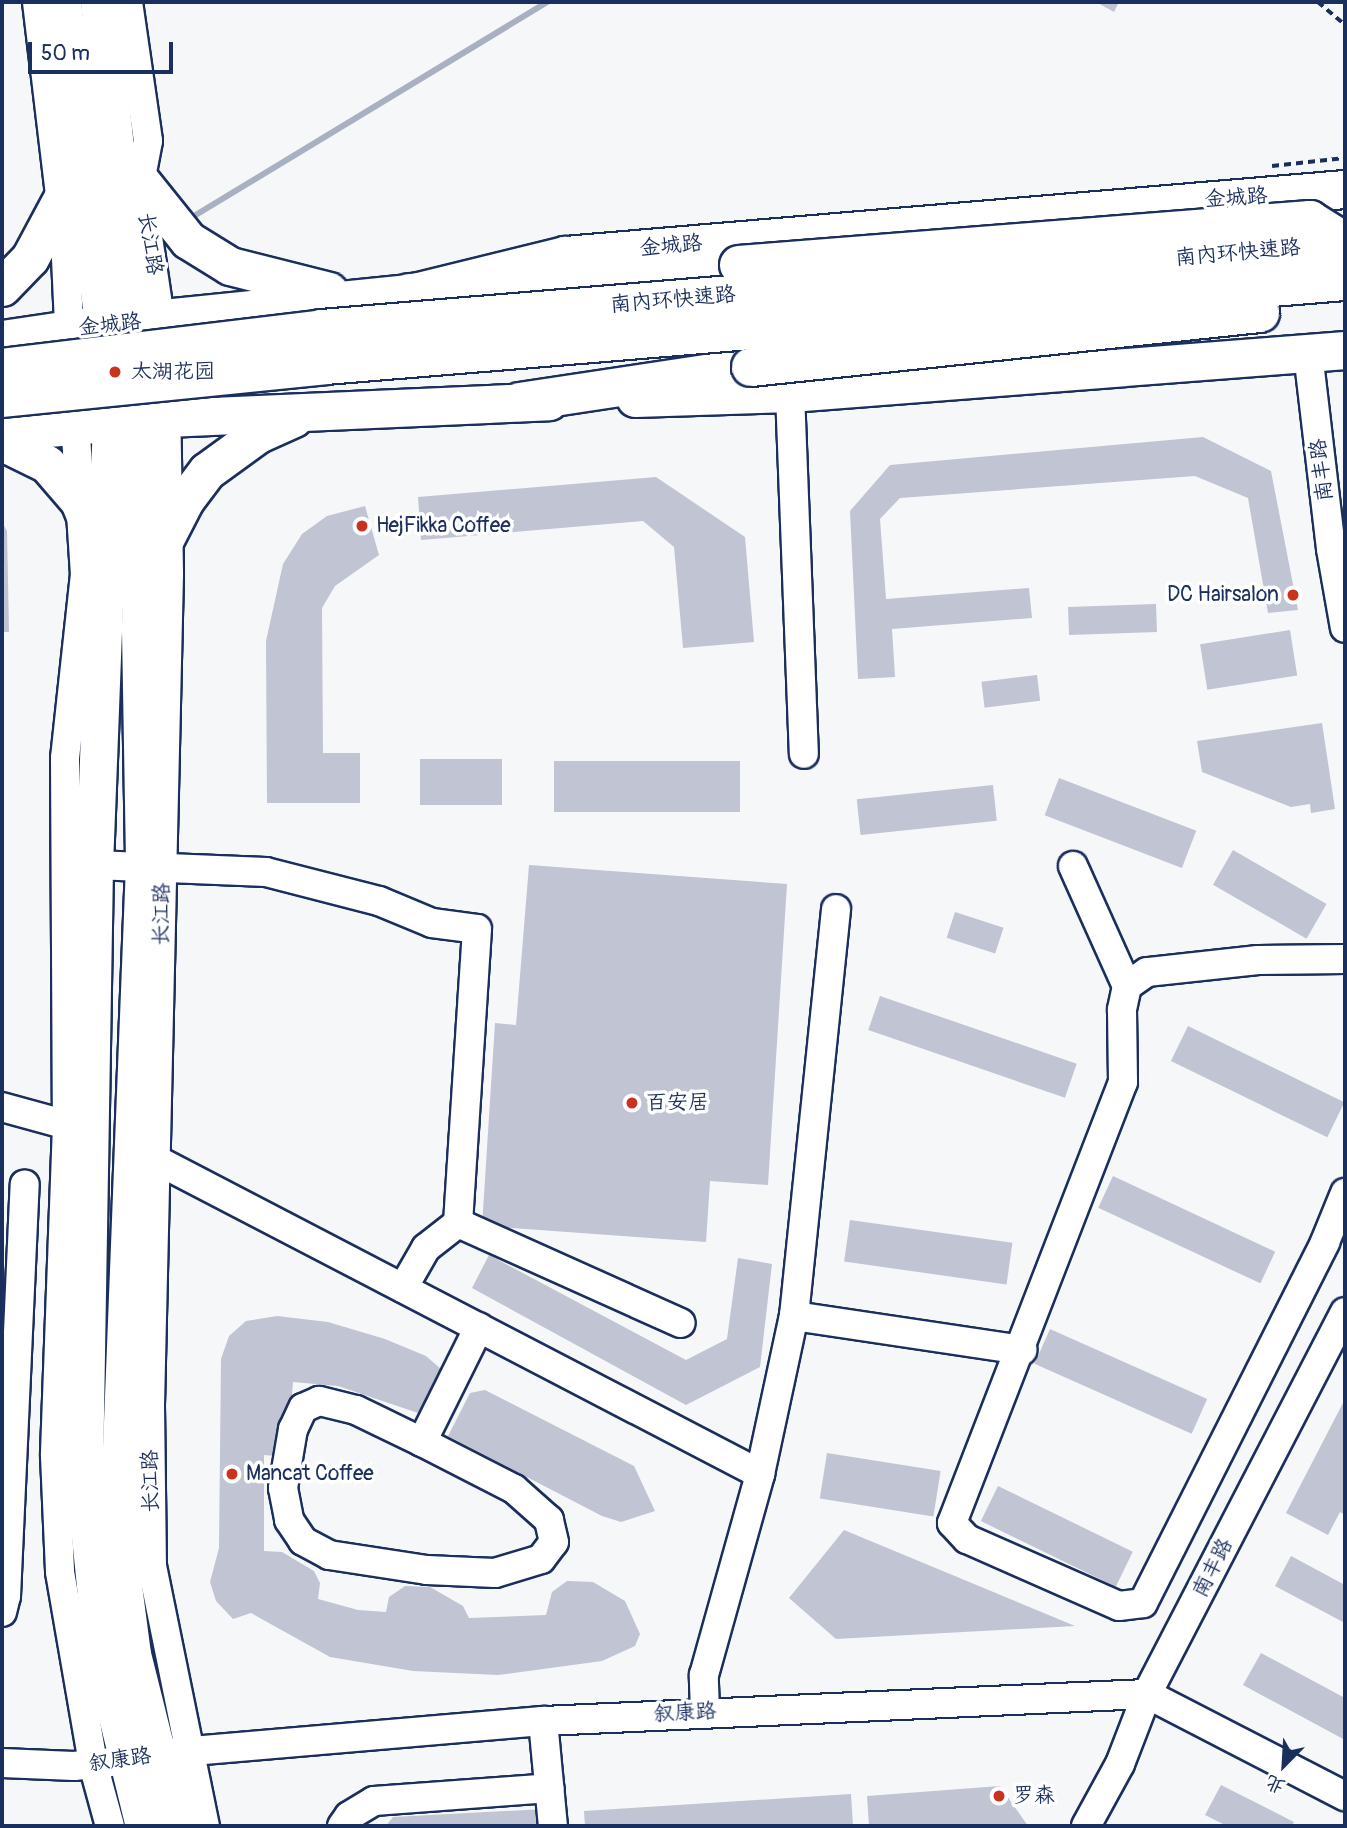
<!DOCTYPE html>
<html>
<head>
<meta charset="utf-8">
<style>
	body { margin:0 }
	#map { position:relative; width:1347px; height:1828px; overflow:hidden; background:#f6f7f9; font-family:Pangolin,"LXGW WenKai TC",sans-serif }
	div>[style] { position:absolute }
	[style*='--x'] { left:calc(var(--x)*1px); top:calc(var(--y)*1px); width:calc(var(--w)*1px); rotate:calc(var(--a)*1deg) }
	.stream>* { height:6px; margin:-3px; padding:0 3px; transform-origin:3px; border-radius:3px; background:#a9b0c1 }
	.building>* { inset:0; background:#c0c4d3; transform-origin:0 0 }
	.path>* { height:3.5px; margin-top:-1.75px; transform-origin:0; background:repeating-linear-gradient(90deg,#1b2f5e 0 7px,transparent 0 12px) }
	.roads { filter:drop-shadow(2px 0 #1b2f5e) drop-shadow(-2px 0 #1b2f5e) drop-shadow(0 2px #1b2f5e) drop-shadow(0 -2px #1b2f5e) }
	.minor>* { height:28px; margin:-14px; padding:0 14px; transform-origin:14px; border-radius:14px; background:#fff }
	.major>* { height:37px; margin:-18.5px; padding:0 18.5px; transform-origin:18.5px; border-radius:18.5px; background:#fff }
	.highway>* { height:38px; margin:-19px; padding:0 19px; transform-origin:19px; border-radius:19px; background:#fff }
	.bridges { filter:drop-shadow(2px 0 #1b2f5e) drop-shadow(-2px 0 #1b2f5e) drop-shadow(0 2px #1b2f5e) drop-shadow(0 -2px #1b2f5e) }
	.highway-bridge>* { height:38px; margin:-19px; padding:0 19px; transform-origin:19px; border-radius:19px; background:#fff }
	.dots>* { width:19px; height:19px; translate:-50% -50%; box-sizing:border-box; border:4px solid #fff; border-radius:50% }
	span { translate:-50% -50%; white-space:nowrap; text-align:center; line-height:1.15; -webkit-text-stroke:7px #fff; paint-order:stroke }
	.street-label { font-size:21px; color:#1b2f5e }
	.poi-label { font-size:21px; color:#1b2f5e }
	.left { translate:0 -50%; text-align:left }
	.right { translate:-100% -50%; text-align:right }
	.frame { position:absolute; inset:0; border:4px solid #1b2f5e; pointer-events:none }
	.north { position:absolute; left:1249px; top:1730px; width:70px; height:70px; -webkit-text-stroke:5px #fff; paint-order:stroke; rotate:204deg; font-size:19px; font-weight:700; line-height:28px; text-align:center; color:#1b2f5e }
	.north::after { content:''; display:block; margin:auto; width:24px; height:32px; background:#1b2f5e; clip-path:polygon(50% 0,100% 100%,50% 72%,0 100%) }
	.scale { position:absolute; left:28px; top:42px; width:145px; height:32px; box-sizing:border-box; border:4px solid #1b2f5e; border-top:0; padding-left:9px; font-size:21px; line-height:24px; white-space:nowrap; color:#1b2f5e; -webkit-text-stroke:5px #fff; paint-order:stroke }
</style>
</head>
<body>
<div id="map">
	<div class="stream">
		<div style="--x:194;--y:216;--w:414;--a:-31.2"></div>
	</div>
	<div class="building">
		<div style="clip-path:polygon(1096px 2px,1119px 2px,1114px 12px)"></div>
		<div style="clip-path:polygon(1203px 437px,1271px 471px,1298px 610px,1268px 613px,1248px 498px,1195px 476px,900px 498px,880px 519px,886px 599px,1029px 588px,1032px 618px,892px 629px,895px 677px,858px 679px,850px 511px,890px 465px)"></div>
		<div style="clip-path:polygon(656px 477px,745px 537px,754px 642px,683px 648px,674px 547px,643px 521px,421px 540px,418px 497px)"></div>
		<div style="clip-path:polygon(365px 506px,379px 555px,335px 586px,322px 608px,323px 753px,360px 753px,360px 803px,267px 803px,266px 641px,283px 564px,302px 534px,327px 516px)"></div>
		<div style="clip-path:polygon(2px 522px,7px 531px,9px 632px,2px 632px)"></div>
		<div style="left:1156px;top:604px;width:28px;height:88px;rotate:88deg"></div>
		<div style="left:1290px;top:630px;width:46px;height:91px;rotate:81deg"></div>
		<div style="left:1037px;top:675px;width:26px;height:56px;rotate:83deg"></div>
		<div style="clip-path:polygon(1322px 723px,1335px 809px,1311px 813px,1310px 804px,1291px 807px,1202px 772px,1197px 741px)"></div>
		<div style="left:420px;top:759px;width:82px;height:46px"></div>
		<div style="left:554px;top:761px;width:186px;height:51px"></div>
		<div style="left:1059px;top:778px;width:147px;height:40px;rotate:21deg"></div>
		<div style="left:993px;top:785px;width:36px;height:137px;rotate:84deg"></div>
		<div style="left:1233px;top:850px;width:108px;height:40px;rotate:30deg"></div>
		<div style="clip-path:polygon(529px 865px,787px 884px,768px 1185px,710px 1181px,706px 1242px,482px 1226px,495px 1023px,516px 1025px)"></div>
		<div style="left:955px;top:912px;width:51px;height:27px;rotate:18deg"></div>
		<div style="left:880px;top:996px;width:208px;height:36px;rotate:19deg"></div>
		<div style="left:1188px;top:1026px;width:174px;height:39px;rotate:26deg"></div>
		<div style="left:1113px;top:1176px;width:179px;height:35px;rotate:25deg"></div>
		<div style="left:850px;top:1220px;width:164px;height:42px;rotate:8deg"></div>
		<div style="clip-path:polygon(489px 1255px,686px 1360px,727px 1339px,738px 1258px,772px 1264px,760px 1367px,686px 1405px,472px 1288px)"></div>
		<div style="clip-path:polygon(277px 1316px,328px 1322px,385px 1339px,426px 1356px,441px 1369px,421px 1414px,338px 1386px,293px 1382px,287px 1457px,264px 1455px,264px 1551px,282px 1552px,314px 1571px,320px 1583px,318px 1599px,358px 1610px,386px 1612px,389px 1597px,405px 1586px,430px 1587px,463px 1606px,469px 1618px,546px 1615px,552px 1592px,567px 1581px,593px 1582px,625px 1601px,640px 1634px,635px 1646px,602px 1661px,498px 1675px,413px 1671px,330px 1657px,251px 1613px,233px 1619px,216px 1601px,210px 1582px,219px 1548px,221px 1359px,229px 1336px,246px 1321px)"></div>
		<div style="left:1050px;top:1329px;width:172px;height:38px;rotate:24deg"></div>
		<div style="clip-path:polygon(485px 1390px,634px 1466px,655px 1511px,621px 1522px,602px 1516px,448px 1436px,470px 1393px)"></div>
		<div style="clip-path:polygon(1345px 1399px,1345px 1515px,1340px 1512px,1328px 1535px,1286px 1513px)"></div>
		<div style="left:827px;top:1453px;width:115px;height:46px;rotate:9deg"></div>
		<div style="left:998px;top:1486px;width:150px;height:39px;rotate:26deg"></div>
		<div style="clip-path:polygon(844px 1530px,1075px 1626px,836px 1639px,789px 1598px)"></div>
		<div style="clip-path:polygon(1291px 1556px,1345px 1585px,1345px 1623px,1275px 1586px)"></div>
		<div style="clip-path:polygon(1261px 1653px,1345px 1698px,1345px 1740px,1243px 1685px)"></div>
		<div style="clip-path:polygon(1221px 1785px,1294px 1822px,1292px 1826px,1227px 1826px,1205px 1815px)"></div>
		<div style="clip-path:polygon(1000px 1786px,1028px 1826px,869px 1826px,867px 1796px)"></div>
		<div style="clip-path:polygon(851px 1794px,853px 1826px,585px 1826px,584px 1811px)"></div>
		<div style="clip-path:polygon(544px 1809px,546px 1826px,386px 1826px,393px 1817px)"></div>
	</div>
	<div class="path">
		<div style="--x:1318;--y:2;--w:35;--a:40"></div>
		<div style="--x:1272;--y:166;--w:73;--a:-6.3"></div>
	</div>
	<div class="roads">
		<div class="minor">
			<div style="--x:37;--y:2;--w:236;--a:83.2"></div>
			<div style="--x:65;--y:236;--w:111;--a:87.4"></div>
			<div style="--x:128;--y:2;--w:140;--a:81.8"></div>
			<div style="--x:148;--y:141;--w:43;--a:100.8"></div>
			<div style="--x:140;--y:183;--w:157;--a:81.6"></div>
			<div style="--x:1308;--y:353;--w:197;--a:83.3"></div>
			<div style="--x:1331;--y:549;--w:80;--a:80"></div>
			<div style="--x:790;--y:393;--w:361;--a:87.8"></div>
			<div style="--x:166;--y:400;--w:174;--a:89"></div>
			<div style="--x:169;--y:574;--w:832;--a:91.31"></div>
			<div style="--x:150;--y:1406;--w:160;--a:89.3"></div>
			<div style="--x:152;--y:1566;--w:265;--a:78.5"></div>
			<div style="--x:74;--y:405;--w:169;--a:86.3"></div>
			<div style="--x:85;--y:574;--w:185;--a:96.2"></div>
			<div style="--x:65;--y:758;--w:367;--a:89.7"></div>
			<div style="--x:67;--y:1125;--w:331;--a:92.1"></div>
			<div style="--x:55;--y:1456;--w:116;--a:87.5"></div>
			<div style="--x:60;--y:1572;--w:195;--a:80.2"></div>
			<div style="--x:93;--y:1764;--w:64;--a:74.7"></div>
			<div style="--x:94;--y:865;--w:172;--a:2.3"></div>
			<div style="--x:266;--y:872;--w:117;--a:14.4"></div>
			<div style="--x:379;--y:901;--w:57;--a:22.5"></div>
			<div style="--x:432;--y:923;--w:45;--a:7.6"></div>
			<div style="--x:477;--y:929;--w:295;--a:93.7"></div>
			<div style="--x:1073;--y:866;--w:132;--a:65.8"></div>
			<div style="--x:1345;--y:959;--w:87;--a:179.3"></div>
			<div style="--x:1258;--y:960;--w:112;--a:173.8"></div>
			<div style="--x:1147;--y:972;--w:24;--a:145"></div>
			<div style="--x:1127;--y:986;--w:25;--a:102"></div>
			<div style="--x:1122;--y:1010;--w:72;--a:89.2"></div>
			<div style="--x:1123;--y:1082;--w:473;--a:111.2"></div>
			<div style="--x:952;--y:1523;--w:22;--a:47"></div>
			<div style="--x:967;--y:1539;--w:166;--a:23.8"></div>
			<div style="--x:1119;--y:1606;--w:24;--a:-7"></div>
			<div style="--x:1143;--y:1603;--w:404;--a:-63.2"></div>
			<div style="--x:1325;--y:1242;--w:53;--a:-67.8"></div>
			<div style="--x:2;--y:1107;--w:83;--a:15.4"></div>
			<div style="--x:141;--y:1152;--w:698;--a:27.48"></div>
			<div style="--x:403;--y:1288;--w:46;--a:-60.1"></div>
			<div style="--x:426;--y:1248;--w:41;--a:-38"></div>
			<div style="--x:458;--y:1223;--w:244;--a:24.2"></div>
			<div style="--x:794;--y:1316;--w:231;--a:8.5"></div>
			<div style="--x:422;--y:1442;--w:73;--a:-154.1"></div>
			<div style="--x:356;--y:1410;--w:38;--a:-166"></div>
			<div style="--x:319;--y:1401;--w:17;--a:156"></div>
			<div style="--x:303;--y:1408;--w:23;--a:115"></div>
			<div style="--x:293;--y:1429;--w:60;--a:99.6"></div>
			<div style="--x:283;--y:1488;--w:33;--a:79"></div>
			<div style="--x:289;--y:1520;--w:25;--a:56"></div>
			<div style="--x:303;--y:1541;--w:30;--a:28"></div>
			<div style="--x:329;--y:1555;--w:99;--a:8.7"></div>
			<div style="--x:427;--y:1570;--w:68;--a:2.5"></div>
			<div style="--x:495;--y:1573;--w:48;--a:-16.9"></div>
			<div style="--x:541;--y:1559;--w:21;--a:-53"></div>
			<div style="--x:554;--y:1542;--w:23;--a:-103"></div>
			<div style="--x:549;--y:1520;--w:47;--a:-138.5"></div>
			<div style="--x:514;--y:1489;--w:103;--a:-152.9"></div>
			<div style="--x:422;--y:1442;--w:128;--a:-63.6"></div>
			<div style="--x:2;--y:1612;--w:16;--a:-76"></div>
			<div style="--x:6;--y:1596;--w:412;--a:-87.4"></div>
			<div style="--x:705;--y:1712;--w:37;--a:-92"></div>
			<div style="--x:704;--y:1675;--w:209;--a:-74.4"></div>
			<div style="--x:760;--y:1474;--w:162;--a:-77.9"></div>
			<div style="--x:794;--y:1316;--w:409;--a:-84.1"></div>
			<div style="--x:543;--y:1721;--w:105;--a:84.6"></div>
			<div style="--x:168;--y:1753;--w:376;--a:-4.9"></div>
			<div style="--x:543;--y:1721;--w:605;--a:-2.56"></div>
			<div style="--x:1147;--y:1694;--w:223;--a:27.3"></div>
			<div style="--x:2;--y:1763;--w:72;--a:2.4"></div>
			<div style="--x:74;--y:1766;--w:36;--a:-6"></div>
			<div style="--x:342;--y:1826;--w:12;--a:-55"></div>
			<div style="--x:349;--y:1816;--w:29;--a:-31"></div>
			<div style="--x:374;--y:1801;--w:176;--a:-4.2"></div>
			<div style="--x:1086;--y:1826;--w:71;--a:-61.3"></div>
			<div style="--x:1120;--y:1764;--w:75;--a:-68.9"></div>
			<div style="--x:1147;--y:1694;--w:430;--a:-62.6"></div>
		</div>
		<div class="major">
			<div style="--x:62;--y:2;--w:325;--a:82.7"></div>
			<div style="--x:103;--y:324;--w:98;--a:85.3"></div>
			<div style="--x:111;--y:422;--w:443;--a:92.2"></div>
			<div style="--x:94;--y:865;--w:612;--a:90.94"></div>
			<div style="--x:84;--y:1477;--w:179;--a:84.2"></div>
			<div style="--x:102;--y:1655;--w:176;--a:76.2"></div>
			<div style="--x:99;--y:2;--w:421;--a:83.7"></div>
			<div style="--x:145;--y:420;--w:210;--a:91.4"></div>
			<div style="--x:140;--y:630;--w:235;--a:89"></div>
			<div style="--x:144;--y:865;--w:609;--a:92.26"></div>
			<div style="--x:120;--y:1474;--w:104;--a:88.9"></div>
			<div style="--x:122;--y:1578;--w:77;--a:82.5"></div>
			<div style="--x:132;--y:1654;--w:177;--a:76"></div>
			<div style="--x:120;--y:155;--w:109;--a:51.3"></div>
			<div style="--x:188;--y:240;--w:49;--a:31.8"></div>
			<div style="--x:230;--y:266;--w:102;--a:14.2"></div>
			<div style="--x:2;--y:287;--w:40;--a:-46"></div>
			<div style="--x:30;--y:258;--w:110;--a:-61.8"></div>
			<div style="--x:2;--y:339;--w:102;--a:-8.4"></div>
			<div style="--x:103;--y:324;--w:309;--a:-5.8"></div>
			<div style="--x:410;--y:293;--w:160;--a:-13.8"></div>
			<div style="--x:565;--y:255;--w:783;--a:-4.84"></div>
			<div style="--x:635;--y:398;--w:155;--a:-1.8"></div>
			<div style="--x:790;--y:393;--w:557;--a:-4.43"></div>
			<div style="--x:2;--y:432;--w:165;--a:-4.9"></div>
			<div style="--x:166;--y:418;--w:383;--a:-2.5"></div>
			<div style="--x:2;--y:442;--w:50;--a:26.1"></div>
			<div style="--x:47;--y:464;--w:49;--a:49.1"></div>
			<div style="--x:79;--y:501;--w:57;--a:68.4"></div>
			<div style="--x:147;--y:574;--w:83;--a:-62.8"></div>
			<div style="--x:185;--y:500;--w:36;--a:-53"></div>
			<div style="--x:207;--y:471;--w:63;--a:-36"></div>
			<div style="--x:258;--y:434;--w:39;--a:-24"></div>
		</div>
		<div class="highway">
			<div style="--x:410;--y:293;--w:330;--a:-4.9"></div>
			<div style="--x:520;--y:402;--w:234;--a:-8.6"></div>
		</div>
	</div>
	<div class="bridges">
		<div class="highway-bridge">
			<div style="--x:739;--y:265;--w:573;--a:-4.51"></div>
			<div style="--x:1310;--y:220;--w:41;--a:32.2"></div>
			<div style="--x:751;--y:367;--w:512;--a:-6.06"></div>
			<div style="--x:2;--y:368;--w:322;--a:-6.9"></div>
			<div style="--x:322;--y:329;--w:1027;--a:-4.75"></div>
			<div style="--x:2;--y:398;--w:325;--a:-5.8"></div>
			<div style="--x:325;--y:365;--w:1023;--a:-4.71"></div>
		</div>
	</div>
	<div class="dots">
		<div style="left:115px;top:372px;background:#c8321e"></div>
		<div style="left:362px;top:526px;background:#c8321e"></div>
		<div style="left:1293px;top:595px;background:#c8321e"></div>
		<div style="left:632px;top:1103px;background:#c8321e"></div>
		<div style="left:232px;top:1474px;background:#c8321e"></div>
		<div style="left:999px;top:1796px;background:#c8321e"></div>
	</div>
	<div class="street-label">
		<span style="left:1236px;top:198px;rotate:-4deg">金城路</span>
		<span style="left:150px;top:244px;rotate:81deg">长江路</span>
		<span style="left:671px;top:246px;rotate:-5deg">金城路</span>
		<span style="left:1238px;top:253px;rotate:-5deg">南内环快速路</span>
		<span style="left:673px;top:300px;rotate:-5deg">南内环快速路</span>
		<span style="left:110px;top:325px;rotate:-6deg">金城路</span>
		<span style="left:1322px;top:470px;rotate:-97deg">南丰路</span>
		<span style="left:162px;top:914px;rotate:-89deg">长江路</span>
		<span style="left:151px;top:1481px;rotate:-91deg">长江路</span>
		<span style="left:1213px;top:1568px;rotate:-63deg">南丰路</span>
		<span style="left:685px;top:1713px;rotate:-3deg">叙康路</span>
		<span style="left:120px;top:1760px;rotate:-8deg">叙康路</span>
	</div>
	<div class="poi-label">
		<span class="left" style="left:131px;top:372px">太湖花园</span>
		<span class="left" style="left:376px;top:526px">HejFikka Coffee</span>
		<span class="right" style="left:1279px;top:595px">DC Hairsalon</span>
		<span class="left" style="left:646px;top:1103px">百安居</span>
		<span class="left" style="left:246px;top:1474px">Mancat Coffee</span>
		<span class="left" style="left:1013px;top:1796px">罗森</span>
	</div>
	<div class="frame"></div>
	<div class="north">北</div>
	<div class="scale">50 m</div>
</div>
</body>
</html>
